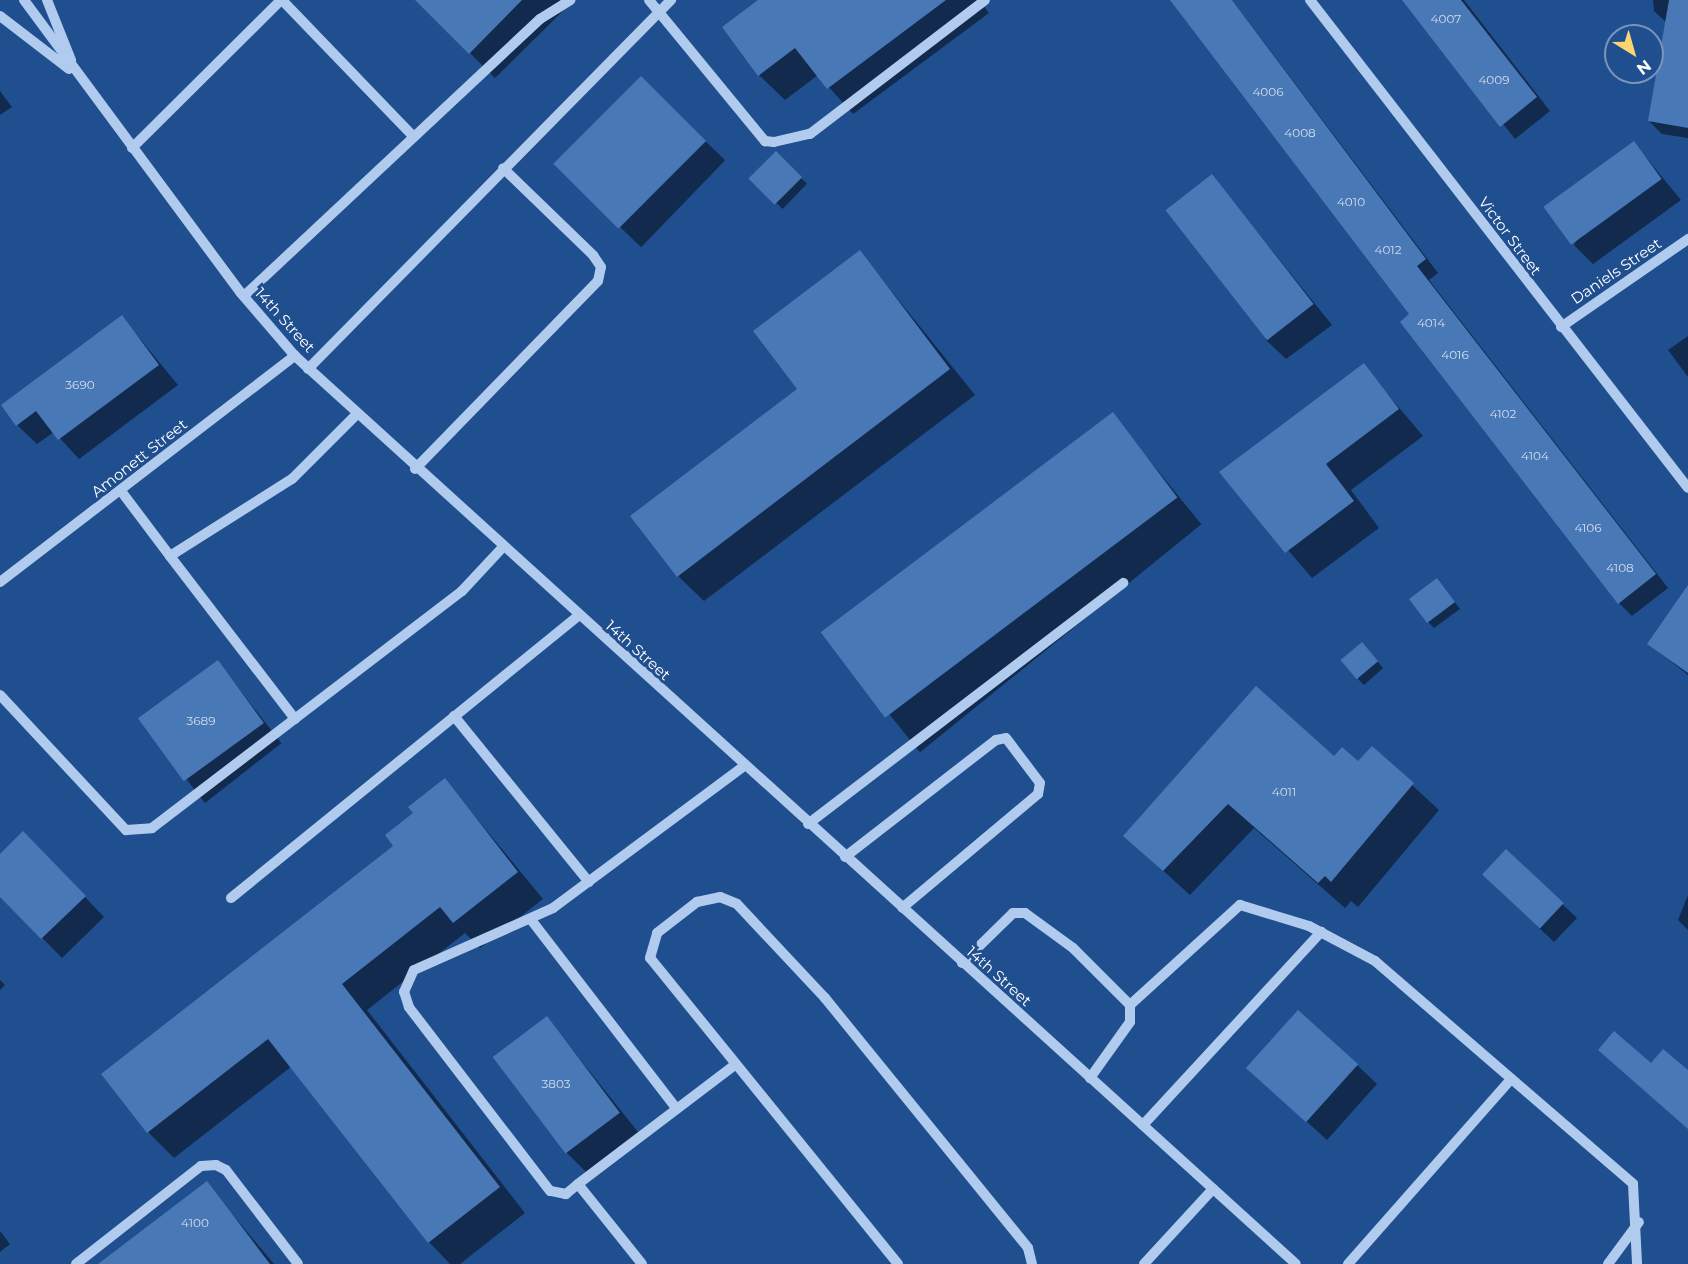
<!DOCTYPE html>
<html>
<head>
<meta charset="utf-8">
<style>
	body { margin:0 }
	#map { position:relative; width:1688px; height:1264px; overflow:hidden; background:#204f90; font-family:Montserrat,sans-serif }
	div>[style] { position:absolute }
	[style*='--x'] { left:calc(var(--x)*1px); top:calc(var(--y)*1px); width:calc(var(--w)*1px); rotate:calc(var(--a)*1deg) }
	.shadow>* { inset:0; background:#0007; transform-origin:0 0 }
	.building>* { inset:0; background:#4978b7; transform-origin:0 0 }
	.minor>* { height:10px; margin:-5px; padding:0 5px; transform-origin:5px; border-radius:5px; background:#b0cbed }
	span { translate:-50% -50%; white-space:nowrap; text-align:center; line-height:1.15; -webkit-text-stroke:6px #204f90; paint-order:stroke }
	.number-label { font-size:12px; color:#d2dded }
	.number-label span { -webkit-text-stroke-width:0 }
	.street-label { font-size:15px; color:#fff }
	.north { position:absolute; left:1604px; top:24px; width:60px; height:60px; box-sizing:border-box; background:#204f90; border:2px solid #7995bc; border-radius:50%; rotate:143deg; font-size:16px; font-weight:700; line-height:24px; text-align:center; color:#fff }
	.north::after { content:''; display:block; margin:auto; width:21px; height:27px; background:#fad571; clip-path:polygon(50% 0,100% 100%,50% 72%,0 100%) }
</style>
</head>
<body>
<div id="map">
	<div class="shadow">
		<div style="clip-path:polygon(417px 0,574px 0,495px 78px)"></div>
		<div style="clip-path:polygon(760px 0,979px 0,989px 13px,853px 114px,818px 75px,785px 100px,759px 75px)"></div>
		<div style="clip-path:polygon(1172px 0,1232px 0,1438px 273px,1429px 280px,1668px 588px,1632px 616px,1619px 603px,1412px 315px)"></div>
		<div style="clip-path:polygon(1405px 0,1464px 0,1550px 111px,1515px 139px)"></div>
		<div style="clip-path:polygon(1653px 0,1688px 0,1688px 138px,1662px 134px,1649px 121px,1667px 23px,1654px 11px)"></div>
		<div style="left:641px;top:79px;width:117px;height:121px;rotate:44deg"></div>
		<div style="clip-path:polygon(0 91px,12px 107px,0 115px)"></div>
		<div style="clip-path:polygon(1634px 143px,1681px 200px,1593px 264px,1574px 245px)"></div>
		<div style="left:776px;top:154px;width:43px;height:35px;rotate:44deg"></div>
		<div style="clip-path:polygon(1212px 176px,1332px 325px,1286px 359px,1266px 340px)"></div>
		<div style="clip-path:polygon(860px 252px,975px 395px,704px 601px,678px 576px,799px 389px)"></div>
		<div style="clip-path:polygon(122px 317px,178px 385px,79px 459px,54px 432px,37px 444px,17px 425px)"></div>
		<div style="clip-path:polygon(1688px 336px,1688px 377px,1668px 350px)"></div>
		<div style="clip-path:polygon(1363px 365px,1423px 436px,1351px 490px,1379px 528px,1312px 578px,1221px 472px)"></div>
		<div style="left:1112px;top:414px;width:142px;height:362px;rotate:51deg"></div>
		<div style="clip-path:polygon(1443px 586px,1460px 609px,1434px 628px,1428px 622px)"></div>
		<div style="clip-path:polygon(1688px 618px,1688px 675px,1649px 644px)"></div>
		<div style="clip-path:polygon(1368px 650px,1383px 668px,1364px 685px,1358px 679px)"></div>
		<div style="left:218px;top:662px;width:103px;height:97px;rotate:52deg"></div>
		<div style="clip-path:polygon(1372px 748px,1439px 810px,1358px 907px,1351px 901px,1345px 908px,1254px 828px,1190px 895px,1125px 836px,1335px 758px,1359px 763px)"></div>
		<div style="clip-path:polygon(445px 780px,543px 899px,480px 948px,465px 933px,367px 1010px,525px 1213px,460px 1264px,450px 1264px,429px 1242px,292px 1066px,174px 1158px,148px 1132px,395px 847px,415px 813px)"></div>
		<div style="clip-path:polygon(1506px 851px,1577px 918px,1554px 942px,1497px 888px)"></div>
		<div style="clip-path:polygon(43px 853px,104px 917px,62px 958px,0 895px,0 856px)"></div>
		<div style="clip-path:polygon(1688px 895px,1688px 930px,1678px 920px)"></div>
		<div style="clip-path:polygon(0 980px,5px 985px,0 990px)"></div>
		<div style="clip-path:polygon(547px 1018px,638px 1132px,586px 1172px,566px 1152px)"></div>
		<div style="clip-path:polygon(1357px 1065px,1377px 1084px,1327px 1140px,1249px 1069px)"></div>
		<div style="clip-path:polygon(206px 1183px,274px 1264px,100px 1264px)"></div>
		<div style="clip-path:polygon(0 1231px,10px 1244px,0 1252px)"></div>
	</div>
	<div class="building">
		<div style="clip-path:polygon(415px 0,522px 0,469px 54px)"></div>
		<div style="clip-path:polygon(758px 0,946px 0,827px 89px,795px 48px,758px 76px,722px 27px)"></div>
		<div style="clip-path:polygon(1170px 0,1232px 0,1426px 259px,1417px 266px,1656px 574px,1618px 604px,1400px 322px,1409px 314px)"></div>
		<div style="clip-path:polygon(1402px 0,1461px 0,1537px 97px,1500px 127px)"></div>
		<div style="clip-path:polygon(1669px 0,1688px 0,1688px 128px,1648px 121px)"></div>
		<div style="left:641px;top:76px;width:92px;height:124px;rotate:45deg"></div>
		<div style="left:1634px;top:141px;width:47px;height:112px;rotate:54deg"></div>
		<div style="left:776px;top:151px;width:37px;height:39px;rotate:45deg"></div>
		<div style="left:1212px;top:174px;width:165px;height:59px;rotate:52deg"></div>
		<div style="clip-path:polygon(860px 250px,950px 369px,677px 577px,630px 516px,797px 389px,753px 331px)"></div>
		<div style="clip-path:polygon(122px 315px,159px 365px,58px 440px,36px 411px,16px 426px,1px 405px)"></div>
		<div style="clip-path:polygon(1364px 363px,1399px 409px,1326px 464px,1354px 501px,1285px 553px,1219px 472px)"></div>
		<div style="left:1113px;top:412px;width:107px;height:366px;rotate:53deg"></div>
		<div style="left:1437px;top:578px;width:30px;height:35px;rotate:53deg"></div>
		<div style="clip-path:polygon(1688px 585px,1688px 673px,1647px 644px)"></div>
		<div style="left:1362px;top:642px;width:25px;height:28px;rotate:50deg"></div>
		<div style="left:218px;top:660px;width:78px;height:99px;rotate:54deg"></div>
		<div style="clip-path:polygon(1256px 686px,1334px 756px,1342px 747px,1358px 761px,1372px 746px,1414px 783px,1331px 882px,1325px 876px,1318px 883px,1228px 804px,1163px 871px,1123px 836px)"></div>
		<div style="clip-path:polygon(445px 778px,518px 872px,453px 923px,440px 907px,342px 984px,500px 1187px,428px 1243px,268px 1039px,147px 1133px,101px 1074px,393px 846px,385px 835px,413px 813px,408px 807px)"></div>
		<div style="clip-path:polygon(23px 831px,86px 896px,41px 939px,0 897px,0 854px)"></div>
		<div style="left:1506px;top:849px;width:79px;height:35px;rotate:43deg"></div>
		<div style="left:1298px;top:1010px;width:81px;height:78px;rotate:42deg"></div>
		<div style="left:547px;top:1016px;width:121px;height:68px;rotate:53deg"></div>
		<div style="clip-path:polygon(1614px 1031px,1651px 1063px,1663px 1049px,1688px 1070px,1688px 1129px,1598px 1050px)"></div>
		<div style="clip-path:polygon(207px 1181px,270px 1264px,98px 1264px)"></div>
	</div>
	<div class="minor">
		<div style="--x:24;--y:0;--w:363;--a:53.5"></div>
		<div style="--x:240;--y:292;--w:84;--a:49.3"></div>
		<div style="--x:295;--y:356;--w:1351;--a:42.21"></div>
		<div style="--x:47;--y:0;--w:65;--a:68.2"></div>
		<div style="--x:282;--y:0;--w:190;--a:46.1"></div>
		<div style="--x:649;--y:0;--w:183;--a:50.6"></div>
		<div style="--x:765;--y:141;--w:9;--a:6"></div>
		<div style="--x:774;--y:142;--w:37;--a:-13"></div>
		<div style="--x:810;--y:134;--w:220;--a:-37.4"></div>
		<div style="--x:1310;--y:0;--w:617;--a:52.24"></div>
		<div style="--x:0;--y:16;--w:87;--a:37.5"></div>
		<div style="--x:132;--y:148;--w:210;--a:-44.8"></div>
		<div style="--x:244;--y:296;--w:405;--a:-43.1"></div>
		<div style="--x:540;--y:19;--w:36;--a:-32"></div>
		<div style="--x:1561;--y:327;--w:155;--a:-34.7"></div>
		<div style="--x:308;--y:369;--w:518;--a:-45.47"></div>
		<div style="--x:415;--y:469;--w:262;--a:-45.8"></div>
		<div style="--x:598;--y:281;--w:14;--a:-78"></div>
		<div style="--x:601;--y:267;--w:14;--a:-124"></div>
		<div style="--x:593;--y:255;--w:125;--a:-136"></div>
		<div style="--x:121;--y:491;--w:81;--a:53"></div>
		<div style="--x:0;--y:582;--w:372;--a:-37.5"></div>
		<div style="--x:0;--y:695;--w:185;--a:47"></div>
		<div style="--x:126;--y:830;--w:26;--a:-4"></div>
		<div style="--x:152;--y:828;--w:390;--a:-37.4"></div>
		<div style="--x:462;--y:591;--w:59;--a:-47.1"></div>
		<div style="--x:454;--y:716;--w:214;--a:50.9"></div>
		<div style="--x:295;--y:719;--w:205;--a:-127.5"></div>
		<div style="--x:170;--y:556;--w:144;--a:-32.3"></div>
		<div style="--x:292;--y:479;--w:91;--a:-45"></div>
		<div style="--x:808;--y:824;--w:397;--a:-37.4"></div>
		<div style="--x:845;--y:857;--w:191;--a:-37.8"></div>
		<div style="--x:996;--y:740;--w:10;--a:-11"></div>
		<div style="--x:1006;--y:738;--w:56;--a:52.9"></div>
		<div style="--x:1040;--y:783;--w:11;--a:100"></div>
		<div style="--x:1038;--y:794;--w:177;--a:140"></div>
		<div style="--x:231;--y:898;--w:447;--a:-39.1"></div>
		<div style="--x:532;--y:921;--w:237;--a:52.4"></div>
		<div style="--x:962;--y:963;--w:71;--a:-44.4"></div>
		<div style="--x:1013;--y:913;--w:12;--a:0"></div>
		<div style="--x:1025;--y:913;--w:59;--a:36.1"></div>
		<div style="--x:1073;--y:948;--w:81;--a:45"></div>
		<div style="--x:1130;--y:1005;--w:17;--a:90"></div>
		<div style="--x:1130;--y:1022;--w:69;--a:125.5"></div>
		<div style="--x:1130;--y:1005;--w:149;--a:-42.3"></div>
		<div style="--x:1240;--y:905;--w:72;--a:16.9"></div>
		<div style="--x:1309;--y:926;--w:75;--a:27.9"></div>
		<div style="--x:1375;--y:961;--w:341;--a:40.8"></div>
		<div style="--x:1633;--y:1184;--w:80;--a:87.1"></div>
		<div style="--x:1143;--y:1125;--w:263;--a:-47.3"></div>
		<div style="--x:578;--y:1184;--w:198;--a:-37.2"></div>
		<div style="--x:76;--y:1264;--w:159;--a:-38.1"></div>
		<div style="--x:201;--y:1166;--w:15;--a:-4"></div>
		<div style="--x:216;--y:1165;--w:11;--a:27"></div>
		<div style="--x:226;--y:1170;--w:118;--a:52.5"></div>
		<div style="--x:642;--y:1264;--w:102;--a:-128.7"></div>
		<div style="--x:578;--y:1184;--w:16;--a:140"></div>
		<div style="--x:566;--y:1194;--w:16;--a:-169"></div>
		<div style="--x:550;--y:1191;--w:232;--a:-127.5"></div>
		<div style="--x:409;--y:1007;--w:16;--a:-108"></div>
		<div style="--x:404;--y:992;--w:24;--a:-66"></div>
		<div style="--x:414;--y:970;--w:152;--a:-24"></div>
		<div style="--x:553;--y:908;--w:238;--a:-36.6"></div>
		<div style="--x:898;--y:1264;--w:394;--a:-129"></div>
		<div style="--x:650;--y:958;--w:26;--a:-74"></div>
		<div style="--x:657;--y:933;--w:51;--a:-37.8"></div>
		<div style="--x:697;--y:902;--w:24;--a:-12"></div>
		<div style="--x:720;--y:897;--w:18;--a:22"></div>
		<div style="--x:737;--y:904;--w:129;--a:46.9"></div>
		<div style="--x:825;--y:998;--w:322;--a:50.9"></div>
		<div style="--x:1028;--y:1248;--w:16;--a:76"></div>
		<div style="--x:1144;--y:1264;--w:102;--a:-47.4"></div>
		<div style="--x:1348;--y:1264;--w:247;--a:-48.6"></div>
		<div style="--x:1608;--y:1264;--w:52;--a:-53.6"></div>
	</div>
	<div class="number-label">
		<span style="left:1446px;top:19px">4007</span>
		<span style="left:1494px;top:80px">4009</span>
		<span style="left:1268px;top:92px">4006</span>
		<span style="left:1300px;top:133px">4008</span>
		<span style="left:1351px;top:202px">4010</span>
		<span style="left:1388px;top:250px">4012</span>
		<span style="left:1431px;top:323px">4014</span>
		<span style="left:1455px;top:355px">4016</span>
		<span style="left:80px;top:385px">3690</span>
		<span style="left:1503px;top:414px">4102</span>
		<span style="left:1535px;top:456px">4104</span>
		<span style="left:1588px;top:528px">4106</span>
		<span style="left:1620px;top:568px">4108</span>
		<span style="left:201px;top:721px">3689</span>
		<span style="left:1284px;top:792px">4011</span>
		<span style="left:556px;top:1084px">3803</span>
		<span style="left:195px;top:1223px">4100</span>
	</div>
	<div class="street-label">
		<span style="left:1510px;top:236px;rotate:53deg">Victor Street</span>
		<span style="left:1616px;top:271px;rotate:-34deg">Daniels Street</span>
		<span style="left:285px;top:320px;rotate:48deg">14th Street</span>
		<span style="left:139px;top:458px;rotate:-38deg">Amonett Street</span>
		<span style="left:638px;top:650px;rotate:42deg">14th Street</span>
		<span style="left:999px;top:976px;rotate:42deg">14th Street</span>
	</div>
	<div class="north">N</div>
</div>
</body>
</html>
